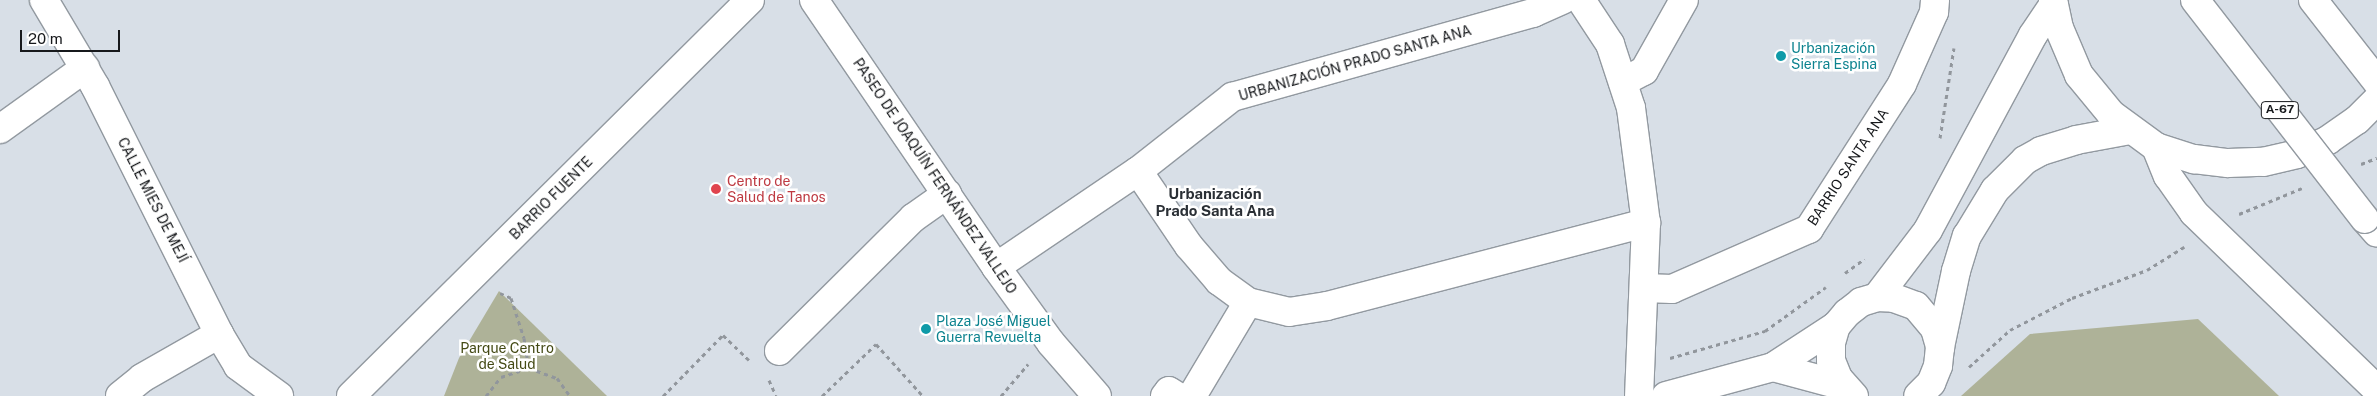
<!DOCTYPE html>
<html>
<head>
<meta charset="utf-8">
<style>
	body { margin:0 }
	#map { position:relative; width:2377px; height:396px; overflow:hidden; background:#d8dfe7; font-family:"Public Sans",sans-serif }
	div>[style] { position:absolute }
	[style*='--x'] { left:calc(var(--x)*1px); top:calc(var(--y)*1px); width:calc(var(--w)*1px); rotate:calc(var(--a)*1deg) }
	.green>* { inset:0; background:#aeb298 }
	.path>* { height:3px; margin-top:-1.5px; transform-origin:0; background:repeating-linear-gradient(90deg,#91969c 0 4px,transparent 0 8px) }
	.roads { filter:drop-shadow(1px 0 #9299a0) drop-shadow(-1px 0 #9299a0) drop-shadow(0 1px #9299a0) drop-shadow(0 -1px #9299a0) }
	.minor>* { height:28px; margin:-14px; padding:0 14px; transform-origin:14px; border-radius:14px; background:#fff }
	.highway>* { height:28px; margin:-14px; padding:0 14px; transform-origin:14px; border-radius:14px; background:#fff }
	.bridges { filter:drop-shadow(1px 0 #9299a0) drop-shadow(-1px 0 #9299a0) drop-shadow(0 1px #9299a0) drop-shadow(0 -1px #9299a0) }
	.highway-bridge>* { height:28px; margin:-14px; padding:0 14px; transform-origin:14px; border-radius:14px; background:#fff }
	.dots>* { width:14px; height:14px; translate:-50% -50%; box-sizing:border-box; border:2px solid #fff; border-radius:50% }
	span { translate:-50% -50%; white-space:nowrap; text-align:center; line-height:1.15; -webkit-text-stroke:5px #fff; paint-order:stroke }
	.shield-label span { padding:1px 4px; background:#fff; border:1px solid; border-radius:4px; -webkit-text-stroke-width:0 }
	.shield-label { font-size:12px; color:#17191c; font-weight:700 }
	.culture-label { font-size:14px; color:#0d838f }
	.left { translate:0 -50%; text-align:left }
	.street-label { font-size:14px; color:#17191c }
	.health-label { font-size:14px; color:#be3a42 }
	.park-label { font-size:14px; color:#444a15 }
	.neighbourhood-label { font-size:15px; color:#2a2f35; font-weight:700 }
	.scale { position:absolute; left:20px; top:30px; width:100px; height:22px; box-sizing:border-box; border:2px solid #17191c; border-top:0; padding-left:6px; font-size:15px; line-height:18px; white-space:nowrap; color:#17191c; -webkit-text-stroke:4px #fff; paint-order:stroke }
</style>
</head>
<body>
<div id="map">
	<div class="green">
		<div style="clip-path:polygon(499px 291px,607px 396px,444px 396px,459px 358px)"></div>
		<div style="clip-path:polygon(2198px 319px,2279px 396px,1961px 396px,2030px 334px)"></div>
	</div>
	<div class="path">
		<div style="--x:1940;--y:138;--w:91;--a:-81.2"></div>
		<div style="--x:2361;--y:164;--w:17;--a:-21"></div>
		<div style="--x:2239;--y:214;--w:68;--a:-22.4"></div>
		<div style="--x:1845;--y:273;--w:24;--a:-36"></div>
		<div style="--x:500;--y:293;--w:12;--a:24"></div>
		<div style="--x:511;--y:298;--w:42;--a:72"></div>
		<div style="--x:524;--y:338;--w:30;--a:81"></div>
		<div style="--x:1670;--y:358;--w:99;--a:-15.9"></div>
		<div style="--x:1765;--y:331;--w:75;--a:-35.8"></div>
		<div style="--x:1969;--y:367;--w:55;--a:-42.1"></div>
		<div style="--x:2010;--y:330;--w:70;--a:-27.3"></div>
		<div style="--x:2072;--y:298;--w:80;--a:-20.5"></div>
		<div style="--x:2147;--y:270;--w:44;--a:-31.9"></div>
		<div style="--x:769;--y:380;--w:17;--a:66"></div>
		<div style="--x:486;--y:396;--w:24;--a:-52"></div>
		<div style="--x:501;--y:377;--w:29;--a:-18"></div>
		<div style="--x:529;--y:368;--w:30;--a:20"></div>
		<div style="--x:557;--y:378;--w:22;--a:54"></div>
		<div style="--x:663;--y:396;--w:86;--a:-45.5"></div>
		<div style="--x:723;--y:335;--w:36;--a:44"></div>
		<div style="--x:822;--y:396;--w:75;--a:-43.9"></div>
		<div style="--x:876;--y:344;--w:70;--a:47.9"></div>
		<div style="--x:1001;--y:396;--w:42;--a:-49.8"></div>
	</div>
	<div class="roads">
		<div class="minor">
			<div style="--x:44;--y:0;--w:100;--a:59.3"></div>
			<div style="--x:95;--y:86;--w:277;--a:63.4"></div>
			<div style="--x:219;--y:334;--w:37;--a:59"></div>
			<div style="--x:238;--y:366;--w:51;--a:36.2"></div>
			<div style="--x:814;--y:0;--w:323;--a:55.7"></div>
			<div style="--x:996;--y:267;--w:94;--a:54.1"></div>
			<div style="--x:1051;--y:343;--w:70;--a:49"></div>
			<div style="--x:1581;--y:0;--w:53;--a:56.6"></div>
			<div style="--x:1610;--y:44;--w:67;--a:71.8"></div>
			<div style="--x:1631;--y:108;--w:116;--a:82.6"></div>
			<div style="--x:1646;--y:223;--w:173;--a:92.3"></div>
			<div style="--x:2053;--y:0;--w:29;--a:78"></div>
			<div style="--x:2059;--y:28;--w:51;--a:66.9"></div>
			<div style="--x:2079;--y:75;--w:50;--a:50.6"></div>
			<div style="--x:2111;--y:114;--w:56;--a:36.3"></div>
			<div style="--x:2156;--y:147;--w:40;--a:18"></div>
			<div style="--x:2194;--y:159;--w:34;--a:7"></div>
			<div style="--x:2228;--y:163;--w:35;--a:-2"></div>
			<div style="--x:2263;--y:162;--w:35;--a:-13"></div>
			<div style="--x:2297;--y:154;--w:34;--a:-24"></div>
			<div style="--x:2328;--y:140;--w:35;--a:-35"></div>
			<div style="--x:2357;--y:120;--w:28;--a:-45"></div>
			<div style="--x:1623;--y:82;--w:24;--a:-28"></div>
			<div style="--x:1644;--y:71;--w:81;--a:-60.6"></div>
			<div style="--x:0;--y:129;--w:105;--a:-35.7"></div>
			<div style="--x:1138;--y:171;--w:91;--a:55.8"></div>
			<div style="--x:1189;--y:246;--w:46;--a:49.4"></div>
			<div style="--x:1219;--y:281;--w:36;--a:36"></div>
			<div style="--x:1248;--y:302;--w:42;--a:13.7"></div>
			<div style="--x:1289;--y:312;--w:38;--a:-9"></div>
			<div style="--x:1327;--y:306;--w:330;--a:-14.6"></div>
			<div style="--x:996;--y:267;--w:171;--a:-34.1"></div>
			<div style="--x:1138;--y:171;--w:120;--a:-38.2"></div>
			<div style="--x:1232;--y:97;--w:313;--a:-15.6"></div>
			<div style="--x:1533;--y:13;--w:32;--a:-24"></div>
			<div style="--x:1644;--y:288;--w:28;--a:2"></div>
			<div style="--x:1672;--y:289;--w:150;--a:-23.7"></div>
			<div style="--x:1809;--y:229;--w:172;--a:-57.3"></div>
			<div style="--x:1902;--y:84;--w:79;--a:-66"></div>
			<div style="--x:1934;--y:12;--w:12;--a:-85"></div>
			<div style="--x:1877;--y:297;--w:84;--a:-52.7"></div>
			<div style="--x:1928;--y:230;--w:221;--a:-61.7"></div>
			<div style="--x:2033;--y:35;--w:37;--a:-56"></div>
			<div style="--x:1940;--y:347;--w:78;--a:-78.1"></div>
			<div style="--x:1956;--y:271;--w:37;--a:-73"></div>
			<div style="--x:1967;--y:236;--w:54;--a:-58.7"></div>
			<div style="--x:1995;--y:190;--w:42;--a:-45"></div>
			<div style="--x:2025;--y:160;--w:18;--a:-29"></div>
			<div style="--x:2041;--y:151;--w:37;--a:-17"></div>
			<div style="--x:2076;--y:140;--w:55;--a:-10.5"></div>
			<div style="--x:779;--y:351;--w:189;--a:-44.8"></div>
			<div style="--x:913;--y:218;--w:42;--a:-35.2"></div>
			<div style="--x:1773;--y:367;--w:73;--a:15"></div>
			<div style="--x:120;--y:396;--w:28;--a:-39"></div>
			<div style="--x:142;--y:378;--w:89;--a:-29.7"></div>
			<div style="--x:351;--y:396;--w:562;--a:-44.78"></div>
			<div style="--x:1165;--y:396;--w:6;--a:-51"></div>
			<div style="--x:1169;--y:391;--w:9;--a:32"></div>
			<div style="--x:1192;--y:396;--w:109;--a:-59.2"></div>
			<div style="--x:1666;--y:396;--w:111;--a:-15.2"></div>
			<div style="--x:1773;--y:367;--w:75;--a:-33.1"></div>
			<div style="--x:1854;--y:396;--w:24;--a:-132"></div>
			<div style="--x:1838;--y:378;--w:18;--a:-112"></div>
			<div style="--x:1831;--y:361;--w:18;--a:-90"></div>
			<div style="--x:1831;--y:343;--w:18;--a:-74"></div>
			<div style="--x:1836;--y:326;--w:17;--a:-50"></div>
			<div style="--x:1847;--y:313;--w:18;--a:-38"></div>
			<div style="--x:1861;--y:302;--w:17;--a:-17"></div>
			<div style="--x:1877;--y:297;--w:17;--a:3"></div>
			<div style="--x:1894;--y:298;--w:23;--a:20"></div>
			<div style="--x:1916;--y:306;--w:30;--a:50"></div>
			<div style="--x:1935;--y:329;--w:19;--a:74"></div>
			<div style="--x:1940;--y:347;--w:19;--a:96"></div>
			<div style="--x:1938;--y:366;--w:18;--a:112"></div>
			<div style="--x:1931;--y:383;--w:18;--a:135"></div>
		</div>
		<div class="highway">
			<div style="--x:2313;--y:0;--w:104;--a:52"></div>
			<div style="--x:2156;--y:147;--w:31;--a:68"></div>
			<div style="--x:2168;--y:176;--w:45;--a:54.9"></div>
			<div style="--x:2194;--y:213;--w:255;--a:44"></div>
			<div style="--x:2365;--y:219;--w:18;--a:49"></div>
		</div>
	</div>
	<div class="bridges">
		<div class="highway-bridge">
			<div style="--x:2195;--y:0;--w:277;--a:52.2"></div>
		</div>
	</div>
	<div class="dots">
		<div style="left:1781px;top:56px;background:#0f9aa8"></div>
		<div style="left:716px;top:189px;background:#e0444e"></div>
		<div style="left:926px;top:329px;background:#0f9aa8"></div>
	</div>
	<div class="shield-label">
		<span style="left:2280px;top:110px">A-67</span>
	</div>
	<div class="culture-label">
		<span class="left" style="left:1791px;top:56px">Urbanización<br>Sierra Espina</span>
		<span class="left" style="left:936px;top:329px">Plaza José Miguel<br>Guerra Revuelta</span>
	</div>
	<div class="street-label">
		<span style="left:1355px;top:63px;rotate:-16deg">URBANIZACIÓN PRADO SANTA ANA</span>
		<span style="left:1848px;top:167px;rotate:-57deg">BARRIO SANTA ANA</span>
		<span style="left:935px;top:176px;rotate:56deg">PASEO DE JOAQUÍN FERNÁNDEZ VALLEJO</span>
		<span style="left:551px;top:198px;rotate:-45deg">BARRIO FUENTE</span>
		<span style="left:153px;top:200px;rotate:63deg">CALLE MIES DE MEJÍ</span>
	</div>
	<div class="health-label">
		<span class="left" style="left:727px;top:189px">Centro de<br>Salud de Tanos</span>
	</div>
	<div class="park-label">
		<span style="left:507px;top:356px">Parque Centro<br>de Salud</span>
	</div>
	<div class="neighbourhood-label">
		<span style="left:1215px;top:202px">Urbanización<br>Prado Santa Ana</span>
	</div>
	<div class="scale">20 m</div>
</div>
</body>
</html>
